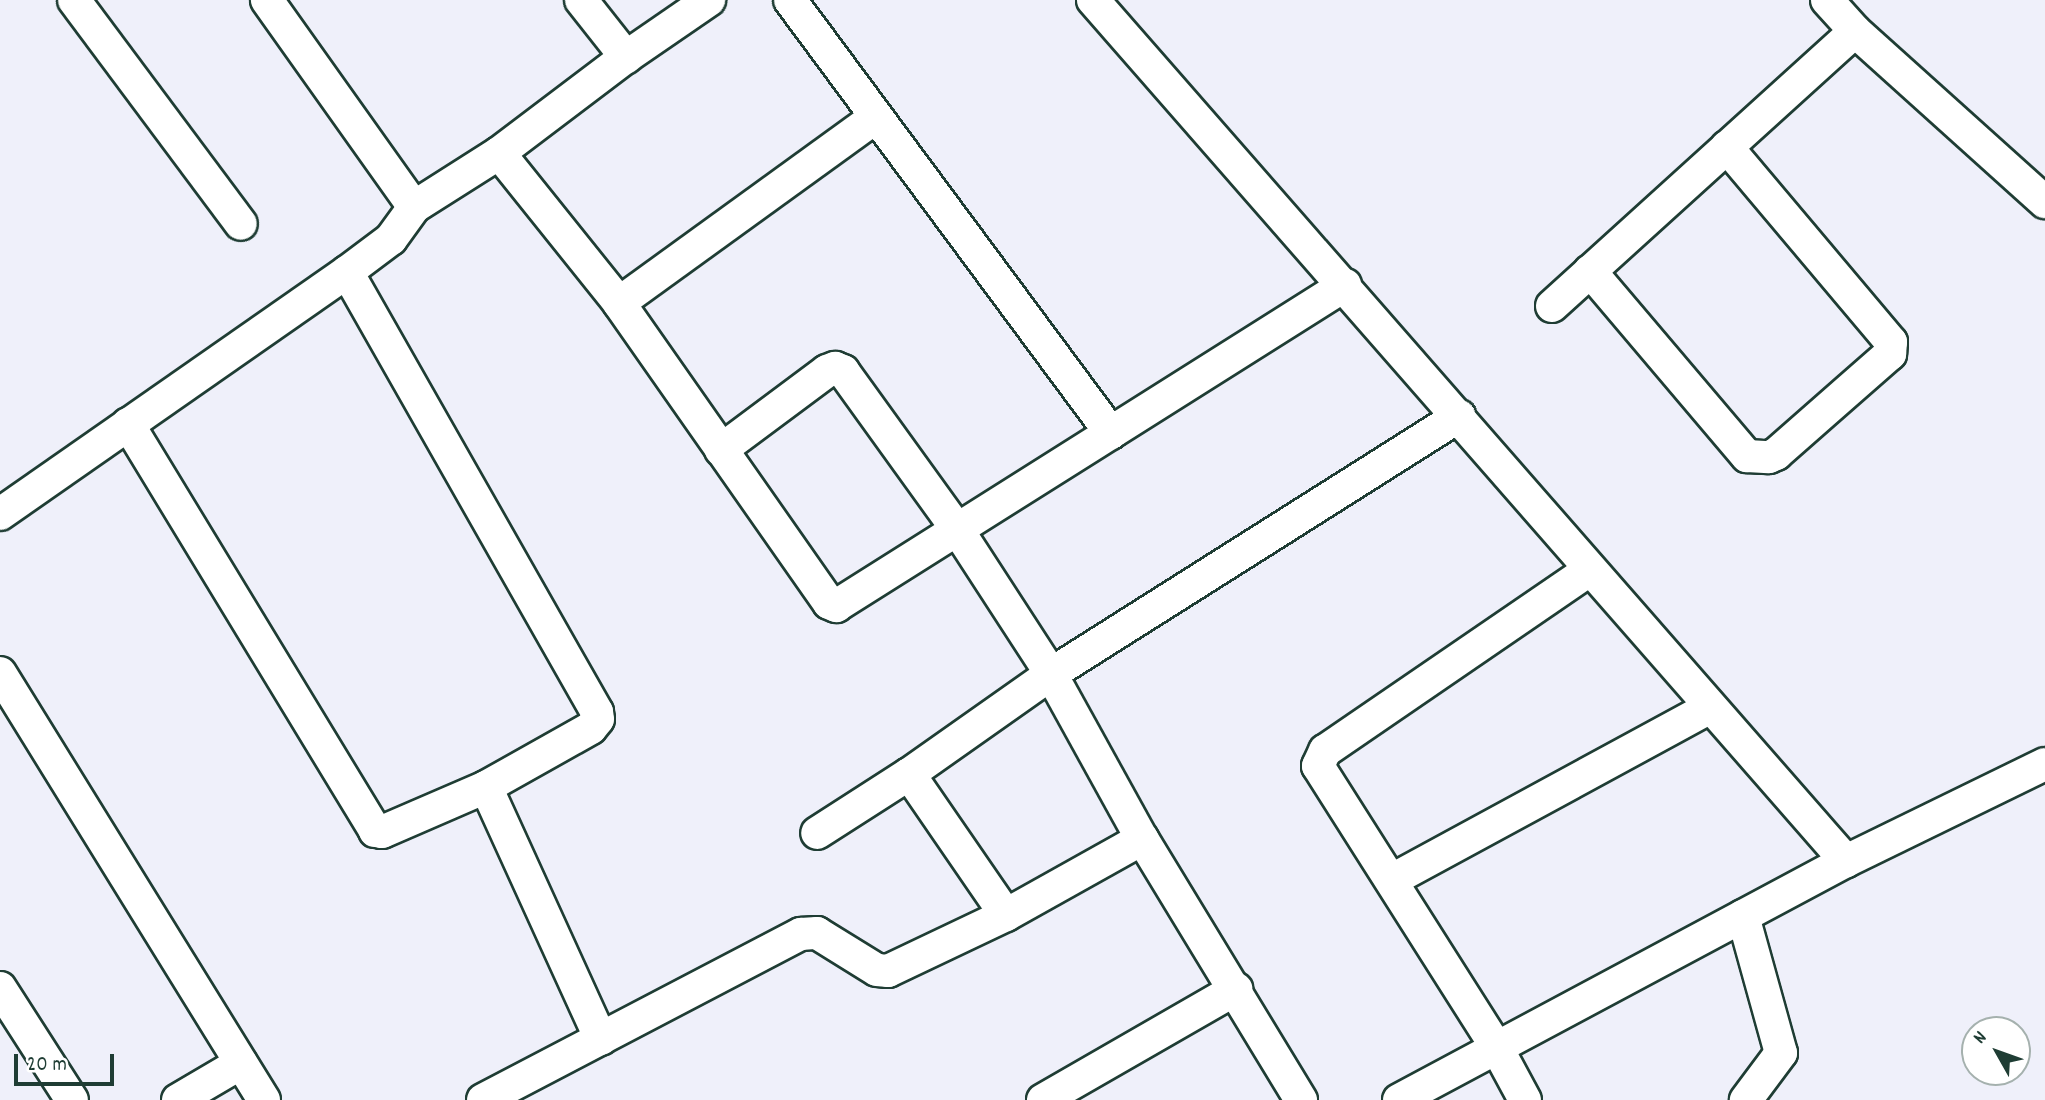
<!DOCTYPE html>
<html>
<head>
<meta charset="utf-8">
<style>
	body { margin:0 }
	#map { position:relative; width:2045px; height:1100px; overflow:hidden; background:#eff0fa; font-family:Dekko,sans-serif }
	div>[style] { position:absolute }
	[style*='--x'] { left:calc(var(--x)*1px); top:calc(var(--y)*1px); width:calc(var(--w)*1px); rotate:calc(var(--a)*1deg) }
	.roads { filter:drop-shadow(2px 0 #1f3d34) drop-shadow(-2px 0 #1f3d34) drop-shadow(0 2px #1f3d34) drop-shadow(0 -2px #1f3d34) }
	.minor>* { height:32px; margin:-16px; padding:0 16px; transform-origin:16px; border-radius:16px; background:#fff }
	span { translate:-50% -50%; white-space:nowrap; text-align:center; line-height:1.15; -webkit-text-stroke:5px #fff; paint-order:stroke }
	.north { position:absolute; left:1961px; top:1016px; width:70px; height:70px; box-sizing:border-box; background:#fff; border:2px solid #a5b1ae; border-radius:50%; rotate:310deg; font-size:19px; font-weight:700; line-height:28px; text-align:center; color:#1f3d34 }
	.north::after { content:''; display:block; margin:auto; width:24px; height:32px; background:#1f3d34; clip-path:polygon(50% 0,100% 100%,50% 72%,0 100%) }
	.scale { position:absolute; left:14px; top:1054px; width:100px; height:32px; box-sizing:border-box; border:4px solid #1f3d34; border-top:0; padding-left:9px; font-size:21px; line-height:24px; white-space:nowrap; color:#1f3d34; -webkit-text-stroke:5px #fff; paint-order:stroke }
</style>
</head>
<body>
<div id="map">
	<div class="roads">
		<div class="minor">
			<div style="--x:74;--y:0;--w:279;--a:53.3"></div>
			<div style="--x:581;--y:0;--w:73;--a:51.7"></div>
			<div style="--x:790;--y:0;--w:539;--a:53.45"></div>
			<div style="--x:1093;--y:0;--w:1144;--a:48.83"></div>
			<div style="--x:1827;--y:0;--w:42;--a:47.9"></div>
			<div style="--x:1855;--y:31;--w:256;--a:42"></div>
			<div style="--x:499;--y:153;--w:192;--a:51.3"></div>
			<div style="--x:619;--y:303;--w:366;--a:55"></div>
			<div style="--x:829;--y:603;--w:8;--a:23"></div>
			<div style="--x:836;--y:606;--w:602;--a:-32.24"></div>
			<div style="--x:414;--y:207;--w:101;--a:-32.4"></div>
			<div style="--x:499;--y:153;--w:159;--a:-37.1"></div>
			<div style="--x:626;--y:57;--w:101;--a:-34.5"></div>
			<div style="--x:1590;--y:271;--w:243;--a:49.7"></div>
			<div style="--x:1747;--y:456;--w:22;--a:3"></div>
			<div style="--x:1769;--y:457;--w:8;--a:-23"></div>
			<div style="--x:1776;--y:454;--w:152;--a:-41.3"></div>
			<div style="--x:1890;--y:354;--w:12;--a:-85"></div>
			<div style="--x:1891;--y:342;--w:255;--a:-130.1"></div>
			<div style="--x:619;--y:303;--w:316;--a:-35.9"></div>
			<div style="--x:1552;--y:306;--w:409;--a:-42.2"></div>
			<div style="--x:128;--y:424;--w:476;--a:58.7"></div>
			<div style="--x:375;--y:831;--w:7;--a:8"></div>
			<div style="--x:382;--y:832;--w:113;--a:-23.4"></div>
			<div style="--x:486;--y:787;--w:120;--a:-29.3"></div>
			<div style="--x:591;--y:728;--w:11;--a:-52"></div>
			<div style="--x:598;--y:719;--w:7;--a:-98"></div>
			<div style="--x:597;--y:712;--w:506;--a:-119.6"></div>
			<div style="--x:721;--y:450;--w:132;--a:-36.7"></div>
			<div style="--x:827;--y:371;--w:9;--a:-21"></div>
			<div style="--x:835;--y:368;--w:9;--a:21"></div>
			<div style="--x:843;--y:371;--w:195;--a:54.2"></div>
			<div style="--x:957;--y:529;--w:173;--a:57"></div>
			<div style="--x:1051;--y:674;--w:174;--a:144.8"></div>
			<div style="--x:909;--y:774;--w:109;--a:147.3"></div>
			<div style="--x:0;--y:514;--w:423;--a:-34.9"></div>
			<div style="--x:347;--y:272;--w:55;--a:-36.9"></div>
			<div style="--x:391;--y:239;--w:39;--a:-54"></div>
			<div style="--x:414;--y:207;--w:254;--a:-125.4"></div>
			<div style="--x:0;--y:673;--w:502;--a:58.27"></div>
			<div style="--x:909;--y:774;--w:171;--a:55.5"></div>
			<div style="--x:486;--y:787;--w:277;--a:65.5"></div>
			<div style="--x:1392;--y:880;--w:362;--a:-28.5"></div>
			<div style="--x:1743;--y:916;--w:142;--a:74.5"></div>
			<div style="--x:1781;--y:1053;--w:59;--a:126.7"></div>
			<div style="--x:0;--y:988;--w:133;--a:57.3"></div>
			<div style="--x:178;--y:1100;--w:73;--a:-30.4"></div>
			<div style="--x:483;--y:1100;--w:359;--a:-27.6"></div>
			<div style="--x:801;--y:934;--w:16;--a:-4"></div>
			<div style="--x:817;--y:933;--w:70;--a:31.7"></div>
			<div style="--x:877;--y:970;--w:11;--a:5"></div>
			<div style="--x:888;--y:971;--w:131;--a:-25.4"></div>
			<div style="--x:1006;--y:915;--w:156;--a:-29.2"></div>
			<div style="--x:1043;--y:1100;--w:223;--a:-29.9"></div>
			<div style="--x:1301;--y:1100;--w:306;--a:-121.3"></div>
			<div style="--x:1142;--y:839;--w:188;--a:-118.9"></div>
			<div style="--x:1051;--y:674;--w:483;--a:-32.3"></div>
			<div style="--x:1399;--y:1100;--w:507;--a:-28.13"></div>
			<div style="--x:1846;--y:861;--w:221;--a:-26"></div>
			<div style="--x:1525;--y:1100;--w:59;--a:-118.3"></div>
			<div style="--x:1497;--y:1048;--w:334;--a:-122.4"></div>
			<div style="--x:1318;--y:766;--w:17;--a:-65"></div>
			<div style="--x:1325;--y:751;--w:320;--a:-34.4"></div>
		</div>
	</div>
	<div class="north">N</div>
	<div class="scale">20 m</div>
</div>
</body>
</html>
